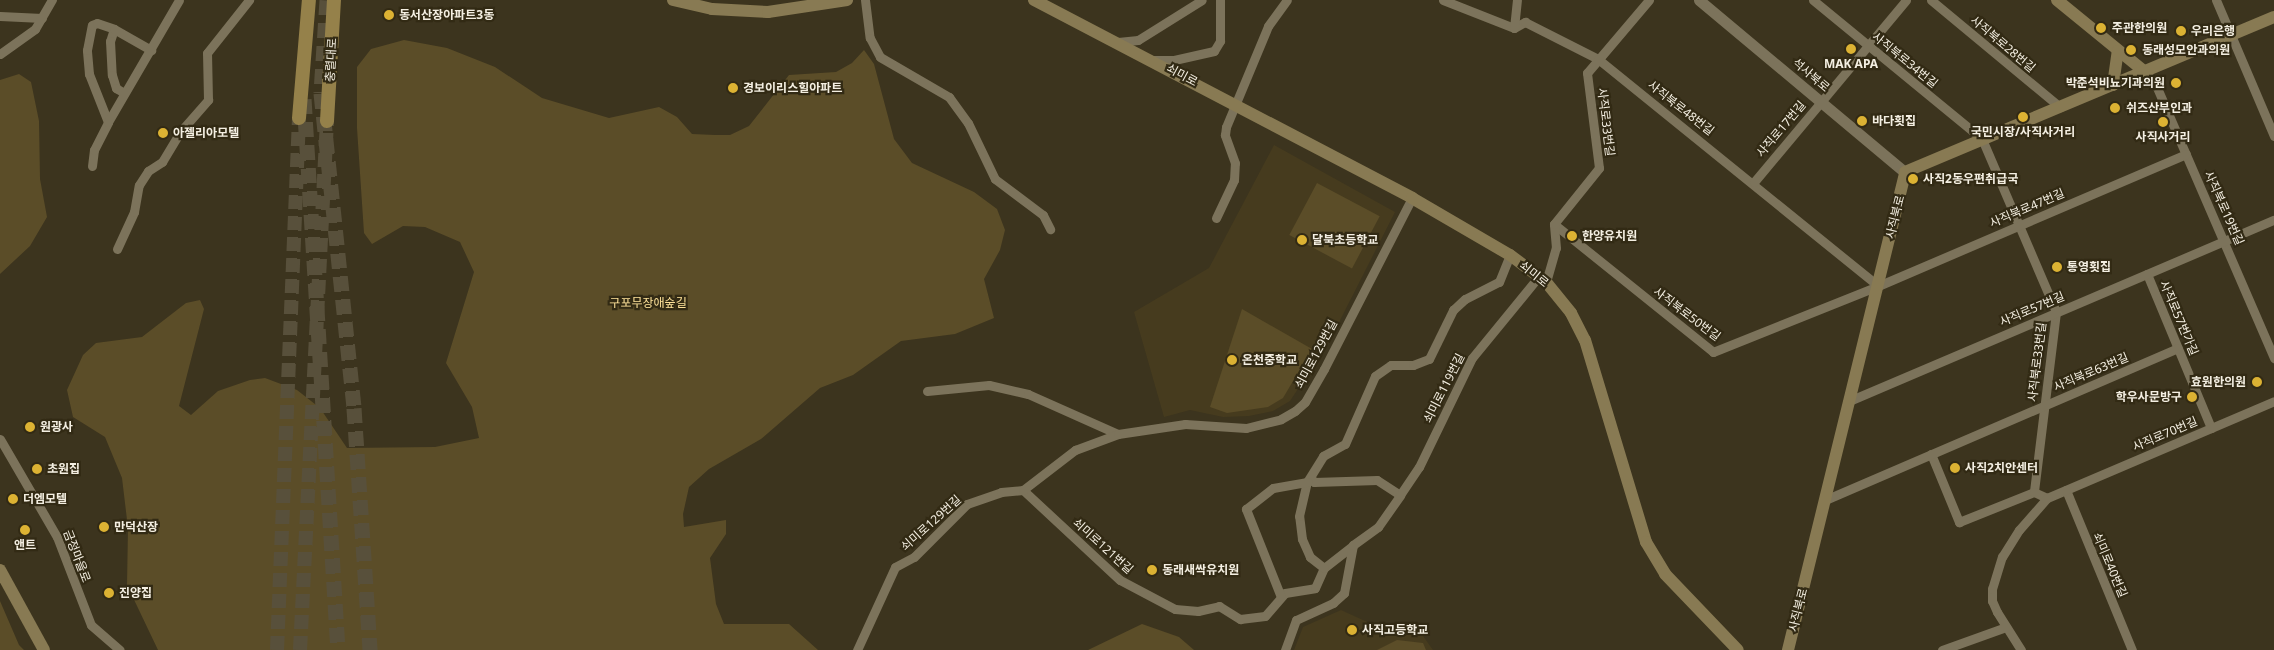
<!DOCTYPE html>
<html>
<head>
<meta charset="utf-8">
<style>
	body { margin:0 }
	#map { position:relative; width:2274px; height:650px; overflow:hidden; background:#3c341e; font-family:"Noto Sans","Noto Sans KR",sans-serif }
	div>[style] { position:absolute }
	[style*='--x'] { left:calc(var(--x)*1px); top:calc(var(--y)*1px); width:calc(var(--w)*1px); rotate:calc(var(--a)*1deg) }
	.built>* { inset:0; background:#463b1e }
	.green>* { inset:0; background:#5b4d28; transform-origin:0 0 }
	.primary-tunnel>* { height:14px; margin-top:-7px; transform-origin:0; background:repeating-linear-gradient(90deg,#58503b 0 14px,transparent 0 21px) }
	.trunk-tunnel>* { height:15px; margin-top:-7.5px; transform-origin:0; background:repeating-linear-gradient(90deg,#58503b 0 15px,transparent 0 23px) }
	.minor>* { height:9px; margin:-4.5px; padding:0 4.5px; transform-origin:4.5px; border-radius:4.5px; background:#7c735b }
	.tertiary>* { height:11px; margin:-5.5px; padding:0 5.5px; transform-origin:5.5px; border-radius:5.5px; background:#7c735b }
	.secondary>* { height:12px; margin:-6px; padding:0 6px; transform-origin:6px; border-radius:6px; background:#887a53 }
	.primary>* { height:14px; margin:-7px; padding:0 7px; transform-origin:7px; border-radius:7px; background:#95814a }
	.dots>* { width:14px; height:14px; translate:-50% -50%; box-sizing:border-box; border:2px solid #322a14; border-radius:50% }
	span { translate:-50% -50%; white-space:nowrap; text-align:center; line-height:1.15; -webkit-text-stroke:4.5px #322a14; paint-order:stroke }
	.poi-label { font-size:12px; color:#f4efe2; font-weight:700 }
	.left { translate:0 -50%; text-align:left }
	.right { translate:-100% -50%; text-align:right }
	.street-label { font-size:12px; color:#f4efe2 }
	.park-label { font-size:12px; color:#fde199 }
</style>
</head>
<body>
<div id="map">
	<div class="built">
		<div style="clip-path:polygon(1274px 145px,1395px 212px,1329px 342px,1290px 401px,1273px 411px,1249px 416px,1223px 417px,1190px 410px,1164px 417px,1134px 312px,1209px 268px)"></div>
		<div style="clip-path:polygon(1341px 610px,1376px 626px,1421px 633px,1433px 650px,1294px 650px,1303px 627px)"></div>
	</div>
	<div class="green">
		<div style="clip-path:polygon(404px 40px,447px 48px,495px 67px,542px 98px,609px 118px,659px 107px,677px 117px,692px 134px,715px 135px,730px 135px,749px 126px,789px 75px,836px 72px,852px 63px,864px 50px,874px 64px,894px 139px,912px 163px,974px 192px,997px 209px,1005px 230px,1000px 250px,984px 279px,994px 318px,955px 334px,901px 341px,853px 375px,820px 388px,761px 439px,709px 469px,689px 487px,683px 514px,684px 527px,726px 520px,726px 534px,710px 558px,716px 604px,724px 624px,789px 624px,818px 650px,158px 650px,127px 585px,128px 528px,122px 478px,105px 437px,73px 417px,67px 390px,83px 355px,96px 343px,142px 337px,186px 303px,200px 300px,204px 309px,179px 406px,191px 415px,218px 391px,250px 380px,265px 378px,297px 390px,320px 408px,347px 448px,435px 447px,479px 438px,472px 407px,446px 363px,474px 272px,460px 242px,425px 227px,403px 226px,372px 244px,364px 233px,357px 128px,357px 67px,371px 49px)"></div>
		<div style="clip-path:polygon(19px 74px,31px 82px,39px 121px,40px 179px,47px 217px,30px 246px,0 274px,0 80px)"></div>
		<div style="left:1317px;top:183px;width:71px;height:59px;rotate:28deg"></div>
		<div style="clip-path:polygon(1242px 309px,1312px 349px,1283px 398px,1268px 407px,1227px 413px,1210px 407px)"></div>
		<div style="clip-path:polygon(0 601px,19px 645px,24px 650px,0 650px)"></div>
		<div style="clip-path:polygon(1142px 624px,1179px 637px,1194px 650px,1088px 650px)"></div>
		<div style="clip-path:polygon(1397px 640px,1423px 643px,1426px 650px,1377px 650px)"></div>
	</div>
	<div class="primary-tunnel">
		<div style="--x:277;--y:650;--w:532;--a:-87.63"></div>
		<div style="--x:300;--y:650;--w:530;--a:-87.08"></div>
	</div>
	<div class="trunk-tunnel">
		<div style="--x:327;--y:0;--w:93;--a:93.7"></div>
		<div style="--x:321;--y:93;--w:317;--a:84"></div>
		<div style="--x:354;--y:408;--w:243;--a:86.2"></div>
		<div style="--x:304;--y:99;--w:552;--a:86.47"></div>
	</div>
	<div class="minor">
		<div style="--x:865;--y:0;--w:38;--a:83"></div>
		<div style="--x:870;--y:38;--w:21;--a:62"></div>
		<div style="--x:880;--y:57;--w:80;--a:30.1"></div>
		<div style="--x:949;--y:97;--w:32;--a:54"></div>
		<div style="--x:968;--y:123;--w:62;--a:64.3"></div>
		<div style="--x:995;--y:179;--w:60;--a:36.9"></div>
		<div style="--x:1043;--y:215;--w:16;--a:63"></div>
		<div style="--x:1443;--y:0;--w:76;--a:21.5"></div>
		<div style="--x:1514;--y:28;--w:13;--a:-29"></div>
		<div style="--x:1525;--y:22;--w:82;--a:26.9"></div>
		<div style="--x:1598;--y:59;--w:360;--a:39"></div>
		<div style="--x:1813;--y:0;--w:219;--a:39.4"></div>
		<div style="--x:1982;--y:139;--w:188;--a:66.8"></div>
		<div style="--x:2056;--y:312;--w:181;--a:97"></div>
		<div style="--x:1931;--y:0;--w:168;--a:39.7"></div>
		<div style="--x:2216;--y:0;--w:148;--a:66.9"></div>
		<div style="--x:0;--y:16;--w:42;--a:2.7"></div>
		<div style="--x:1514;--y:28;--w:28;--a:-84"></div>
		<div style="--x:114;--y:29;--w:13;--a:108"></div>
		<div style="--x:110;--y:41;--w:34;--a:87"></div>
		<div style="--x:112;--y:75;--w:14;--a:73"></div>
		<div style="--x:116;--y:88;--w:9;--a:32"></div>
		<div style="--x:1118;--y:42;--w:20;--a:-6"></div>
		<div style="--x:1138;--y:40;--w:75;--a:-32"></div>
		<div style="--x:0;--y:54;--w:43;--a:-35.5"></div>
		<div style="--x:35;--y:29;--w:34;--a:-60"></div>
		<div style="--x:1152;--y:60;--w:22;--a:0"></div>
		<div style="--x:1174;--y:60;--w:41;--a:-12.7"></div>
		<div style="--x:1214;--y:51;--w:12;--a:-59"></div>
		<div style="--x:1220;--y:41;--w:41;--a:-90"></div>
		<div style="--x:2145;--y:72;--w:15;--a:48"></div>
		<div style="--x:2155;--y:83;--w:300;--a:66.6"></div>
		<div style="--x:108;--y:122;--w:52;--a:-111.6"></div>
		<div style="--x:89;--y:74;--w:24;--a:-95"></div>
		<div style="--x:87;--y:50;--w:25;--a:-79"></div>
		<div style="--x:92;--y:25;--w:5;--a:-22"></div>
		<div style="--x:97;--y:23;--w:18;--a:19"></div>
		<div style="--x:114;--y:29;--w:43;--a:29.6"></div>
		<div style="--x:92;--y:166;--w:16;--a:-83"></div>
		<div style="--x:94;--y:150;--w:31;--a:-63"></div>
		<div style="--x:108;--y:122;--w:141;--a:-59.8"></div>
		<div style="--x:1754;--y:182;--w:237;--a:-50.1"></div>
		<div style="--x:1216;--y:218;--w:42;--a:-64.7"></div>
		<div style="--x:1234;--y:180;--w:17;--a:-87"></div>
		<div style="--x:1235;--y:163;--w:30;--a:-110"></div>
		<div style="--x:1225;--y:135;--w:8;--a:-83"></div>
		<div style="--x:1226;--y:127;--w:109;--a:-67.4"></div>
		<div style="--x:1268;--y:26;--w:32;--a:-54"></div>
		<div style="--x:1554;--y:224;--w:204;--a:38.8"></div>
		<div style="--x:1713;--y:352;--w:178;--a:-21.8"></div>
		<div style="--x:1878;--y:286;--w:335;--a:-23.2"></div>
		<div style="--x:117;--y:249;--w:41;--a:-65.3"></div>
		<div style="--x:134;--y:212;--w:27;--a:-80"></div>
		<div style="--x:139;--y:185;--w:17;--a:-57"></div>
		<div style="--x:148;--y:171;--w:17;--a:-33"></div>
		<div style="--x:162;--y:162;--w:35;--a:-59"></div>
		<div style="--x:180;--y:132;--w:43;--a:-48.8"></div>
		<div style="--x:208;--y:100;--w:47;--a:-91.2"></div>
		<div style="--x:207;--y:53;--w:68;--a:-51.6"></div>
		<div style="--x:2147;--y:274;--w:167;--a:67.4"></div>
		<div style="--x:1546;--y:282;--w:35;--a:-74"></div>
		<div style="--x:1556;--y:248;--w:24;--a:-95"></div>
		<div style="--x:1554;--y:224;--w:72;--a:-51.2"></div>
		<div style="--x:1599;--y:168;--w:96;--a:-97.2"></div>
		<div style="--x:1587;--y:73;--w:96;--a:-49.7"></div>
		<div style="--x:927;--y:391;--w:62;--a:-5.5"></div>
		<div style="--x:989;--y:385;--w:40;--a:13"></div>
		<div style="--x:1028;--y:394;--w:98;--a:24"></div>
		<div style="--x:1849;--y:401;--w:462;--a:-23.1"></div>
		<div style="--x:0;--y:439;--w:113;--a:59.8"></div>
		<div style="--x:57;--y:537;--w:94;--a:68.9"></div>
		<div style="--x:91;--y:625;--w:38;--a:41"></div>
		<div style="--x:1931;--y:454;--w:74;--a:67.6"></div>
		<div style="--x:1959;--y:522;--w:81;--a:-21.8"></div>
		<div style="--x:1311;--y:478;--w:5;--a:53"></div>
		<div style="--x:1314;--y:482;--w:63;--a:-1.8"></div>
		<div style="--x:1377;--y:480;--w:27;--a:33"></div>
		<div style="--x:1023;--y:490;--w:132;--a:42.9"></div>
		<div style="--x:1120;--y:580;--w:62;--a:27.8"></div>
		<div style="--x:1175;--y:609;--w:23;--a:5"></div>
		<div style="--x:1198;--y:611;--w:22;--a:-13"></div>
		<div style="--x:1219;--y:606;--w:25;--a:32"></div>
		<div style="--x:1240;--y:619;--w:25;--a:-7"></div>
		<div style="--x:1265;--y:616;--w:30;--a:-49"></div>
		<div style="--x:1285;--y:593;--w:30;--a:-9"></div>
		<div style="--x:1315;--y:588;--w:22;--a:-66"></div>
		<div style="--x:1324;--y:568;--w:37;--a:-38"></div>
		<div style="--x:2066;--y:490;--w:173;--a:67.6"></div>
		<div style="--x:2034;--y:492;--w:14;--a:25"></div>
		<div style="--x:2047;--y:498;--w:247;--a:-23.1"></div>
		<div style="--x:1825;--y:500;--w:384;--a:-23.3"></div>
		<div style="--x:1324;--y:568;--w:18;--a:-142"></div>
		<div style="--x:1310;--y:557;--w:20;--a:-114"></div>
		<div style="--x:1302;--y:539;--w:23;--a:-97"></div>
		<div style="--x:1299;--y:516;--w:35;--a:-77"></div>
		<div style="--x:1307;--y:482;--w:31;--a:-58"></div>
		<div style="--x:1323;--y:456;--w:25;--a:-29"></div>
		<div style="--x:1345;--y:444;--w:74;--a:-66.2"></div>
		<div style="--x:1375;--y:376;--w:19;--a:-35"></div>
		<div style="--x:1391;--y:365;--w:22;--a:0"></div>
		<div style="--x:1413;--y:365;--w:17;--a:-21"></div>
		<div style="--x:1429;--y:359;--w:55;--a:-63.9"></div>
		<div style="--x:1453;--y:310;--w:16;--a:-43"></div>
		<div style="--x:1465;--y:299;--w:38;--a:-27"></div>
		<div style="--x:1499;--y:282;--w:29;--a:-68"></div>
		<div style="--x:1281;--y:597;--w:95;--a:-111.7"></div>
		<div style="--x:1246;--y:509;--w:34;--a:-38"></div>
		<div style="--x:1273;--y:488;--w:35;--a:-10"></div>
		<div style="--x:857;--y:650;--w:91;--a:-65.4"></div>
		<div style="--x:895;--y:567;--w:21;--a:-28"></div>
		<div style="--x:914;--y:557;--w:75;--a:-45"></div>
		<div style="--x:967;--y:504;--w:36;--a:-19"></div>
		<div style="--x:1001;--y:492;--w:22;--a:-5"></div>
		<div style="--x:1023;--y:490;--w:66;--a:-37.6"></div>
		<div style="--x:1075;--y:450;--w:46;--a:-20.4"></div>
		<div style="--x:1118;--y:434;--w:68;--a:-8.5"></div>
		<div style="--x:1185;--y:424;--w:61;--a:3.8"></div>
		<div style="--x:1246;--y:428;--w:36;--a:-14"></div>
		<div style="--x:1281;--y:419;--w:16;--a:-30"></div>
		<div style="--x:1295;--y:411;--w:13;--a:-42"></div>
		<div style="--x:1305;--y:402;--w:38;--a:-60"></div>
		<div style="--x:1324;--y:369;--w:192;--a:-62.8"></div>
		<div style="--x:1285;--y:650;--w:32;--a:-70"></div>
		<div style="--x:1296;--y:620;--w:41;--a:-24.7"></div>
		<div style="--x:1333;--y:603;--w:15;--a:-42"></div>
		<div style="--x:1344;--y:593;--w:49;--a:-79.4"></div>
		<div style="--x:1353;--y:545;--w:31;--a:-36"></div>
		<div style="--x:1378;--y:527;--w:39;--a:-55"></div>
		<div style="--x:1400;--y:495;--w:34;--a:-56"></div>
		<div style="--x:1419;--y:467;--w:121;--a:-64.1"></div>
		<div style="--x:1472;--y:358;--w:106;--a:-50.7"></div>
		<div style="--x:1942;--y:650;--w:68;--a:-19.8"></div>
		<div style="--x:2021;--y:650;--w:45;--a:-122.3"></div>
		<div style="--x:1997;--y:612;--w:12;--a:-114"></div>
		<div style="--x:1992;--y:601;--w:12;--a:-90"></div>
		<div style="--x:1992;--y:589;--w:34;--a:-73"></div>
		<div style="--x:2002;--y:557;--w:32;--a:-58"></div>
		<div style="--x:2019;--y:530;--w:43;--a:-48.8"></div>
	</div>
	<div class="tertiary">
		<div style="--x:1699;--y:0;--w:268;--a:39.9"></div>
	</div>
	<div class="secondary">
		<div style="--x:673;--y:0;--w:40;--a:13"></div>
		<div style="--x:712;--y:9;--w:56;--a:3.1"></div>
		<div style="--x:768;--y:12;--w:80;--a:-8.6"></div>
		<div style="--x:1034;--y:0;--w:427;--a:27.6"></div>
		<div style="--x:1412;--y:198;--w:113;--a:30.2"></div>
		<div style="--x:1510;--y:255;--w:45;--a:36.9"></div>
		<div style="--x:1546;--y:282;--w:40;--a:51"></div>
		<div style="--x:1571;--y:313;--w:30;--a:63"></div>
		<div style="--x:1585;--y:340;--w:211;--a:73.2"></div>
		<div style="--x:1646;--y:542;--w:37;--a:59"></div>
		<div style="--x:1665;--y:574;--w:105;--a:46.2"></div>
		<div style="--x:2057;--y:0;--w:114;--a:39.3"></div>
		<div style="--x:2113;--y:85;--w:34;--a:-82"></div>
		<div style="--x:0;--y:570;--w:91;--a:61.2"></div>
		<div style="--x:1788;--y:650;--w:492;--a:-76.2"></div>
		<div style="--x:1905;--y:172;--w:400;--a:-22.8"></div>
	</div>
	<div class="primary">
		<div style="--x:299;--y:118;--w:118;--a:-85.2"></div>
		<div style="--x:327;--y:121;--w:121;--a:-86.7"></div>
	</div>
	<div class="dots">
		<div style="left:389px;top:15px;background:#dcb233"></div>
		<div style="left:2101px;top:28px;background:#dcb233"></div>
		<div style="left:2181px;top:31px;background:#dcb233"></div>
		<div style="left:1851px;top:49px;background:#dcb233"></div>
		<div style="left:2131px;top:50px;background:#dcb233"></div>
		<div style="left:2176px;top:83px;background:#dcb233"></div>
		<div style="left:733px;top:88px;background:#dcb233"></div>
		<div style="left:2115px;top:108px;background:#dcb233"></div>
		<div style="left:2023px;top:117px;background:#dcb233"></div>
		<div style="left:1862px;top:121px;background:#dcb233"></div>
		<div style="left:2163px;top:122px;background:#dcb233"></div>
		<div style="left:163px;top:133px;background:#dcb233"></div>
		<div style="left:1913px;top:179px;background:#dcb233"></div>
		<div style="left:1572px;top:236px;background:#dcb233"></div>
		<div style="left:1302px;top:240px;background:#dcb233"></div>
		<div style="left:2057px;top:267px;background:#dcb233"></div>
		<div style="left:1232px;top:360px;background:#dcb233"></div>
		<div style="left:2257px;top:382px;background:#dcb233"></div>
		<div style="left:2192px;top:397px;background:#dcb233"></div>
		<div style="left:30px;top:427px;background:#dcb233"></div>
		<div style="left:1955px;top:468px;background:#dcb233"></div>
		<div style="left:37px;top:469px;background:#dcb233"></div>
		<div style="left:13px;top:499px;background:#dcb233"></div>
		<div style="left:104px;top:527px;background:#dcb233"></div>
		<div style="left:25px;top:530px;background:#dcb233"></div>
		<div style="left:1152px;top:570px;background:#dcb233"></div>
		<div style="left:109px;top:593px;background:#dcb233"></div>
		<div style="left:1352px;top:630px;background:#dcb233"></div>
	</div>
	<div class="poi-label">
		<span class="left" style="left:399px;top:15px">동서산장아파트3동</span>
		<span class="left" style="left:2112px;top:28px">주관한의원</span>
		<span class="left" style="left:2191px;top:31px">우리은행</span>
		<span class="left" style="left:2142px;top:50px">동래성모안과의원</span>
		<span style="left:1851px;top:64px">MAK APA</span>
		<span class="right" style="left:2165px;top:83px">박준석비뇨기과의원</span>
		<span class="left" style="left:743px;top:88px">경보이리스힐아파트</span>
		<span class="left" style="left:2126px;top:108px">쉬즈산부인과</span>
		<span class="left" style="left:1872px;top:121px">바다횟집</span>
		<span style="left:2023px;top:132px">국민시장/사직사거리</span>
		<span class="left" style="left:173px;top:133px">아젤리아모텔</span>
		<span style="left:2163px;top:137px">사직사거리</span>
		<span class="left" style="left:1923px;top:179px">사직2동우편취급국</span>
		<span class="left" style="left:1582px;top:236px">한양유치원</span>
		<span class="left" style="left:1312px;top:240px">달북초등학교</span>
		<span class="left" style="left:2067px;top:267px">통영횟집</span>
		<span class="left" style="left:1242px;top:360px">온천중학교</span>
		<span class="right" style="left:2246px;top:382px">효원한의원</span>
		<span class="right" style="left:2182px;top:397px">학우사문방구</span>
		<span class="left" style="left:40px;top:427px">원광사</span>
		<span class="left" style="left:1965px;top:468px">사직2치안센터</span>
		<span class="left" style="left:47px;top:469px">초원집</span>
		<span class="left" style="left:23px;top:499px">더엠모텔</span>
		<span class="left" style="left:114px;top:527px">만덕산장</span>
		<span style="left:25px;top:545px">앤트</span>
		<span class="left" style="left:1162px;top:570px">동래새싹유치원</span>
		<span class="left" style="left:119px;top:593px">진양집</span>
		<span class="left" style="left:1362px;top:630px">사직고등학교</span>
	</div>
	<div class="street-label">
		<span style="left:2003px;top:44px;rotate:40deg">사직북로28번길</span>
		<span style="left:331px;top:60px;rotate:-87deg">충렬대로</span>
		<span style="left:1905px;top:60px;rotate:39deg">사직북로34번길</span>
		<span style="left:1182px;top:75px;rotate:28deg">쇠미로</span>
		<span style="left:1811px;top:75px;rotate:40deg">석사북로</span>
		<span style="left:1681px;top:108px;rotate:38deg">사직북로48번길</span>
		<span style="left:1606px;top:122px;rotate:83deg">사직로33번길</span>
		<span style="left:1781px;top:129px;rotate:-50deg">사직로17번길</span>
		<span style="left:2027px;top:208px;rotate:-23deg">사직북로47번길</span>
		<span style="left:2224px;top:208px;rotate:66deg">사직북로19번길</span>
		<span style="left:1895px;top:217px;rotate:-76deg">사직북로</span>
		<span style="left:1534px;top:274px;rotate:39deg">쇠미로</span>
		<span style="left:2032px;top:309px;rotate:-23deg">사직로57번길</span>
		<span style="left:1687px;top:314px;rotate:37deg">사직북로50번길</span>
		<span style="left:2179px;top:318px;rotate:67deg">사직로57번가길</span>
		<span style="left:1316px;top:354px;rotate:-62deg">쇠미로129번길</span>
		<span style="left:2037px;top:362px;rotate:-83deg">사직북로33번길</span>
		<span style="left:2091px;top:372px;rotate:-23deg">사직북로63번길</span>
		<span style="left:1444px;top:388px;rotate:-63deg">쇠미로119번길</span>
		<span style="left:2165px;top:434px;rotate:-23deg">사직로70번길</span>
		<span style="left:931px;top:523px;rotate:-42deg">쇠미로129번길</span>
		<span style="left:1103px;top:546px;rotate:42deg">쇠미로121번길</span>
		<span style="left:77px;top:556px;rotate:69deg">금정마을로</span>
		<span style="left:2110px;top:565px;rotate:67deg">쇠미로40번길</span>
		<span style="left:1798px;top:610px;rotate:-76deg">사직북로</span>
	</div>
	<div class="park-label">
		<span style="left:648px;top:303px">구포무장애숲길</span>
	</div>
</div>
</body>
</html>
